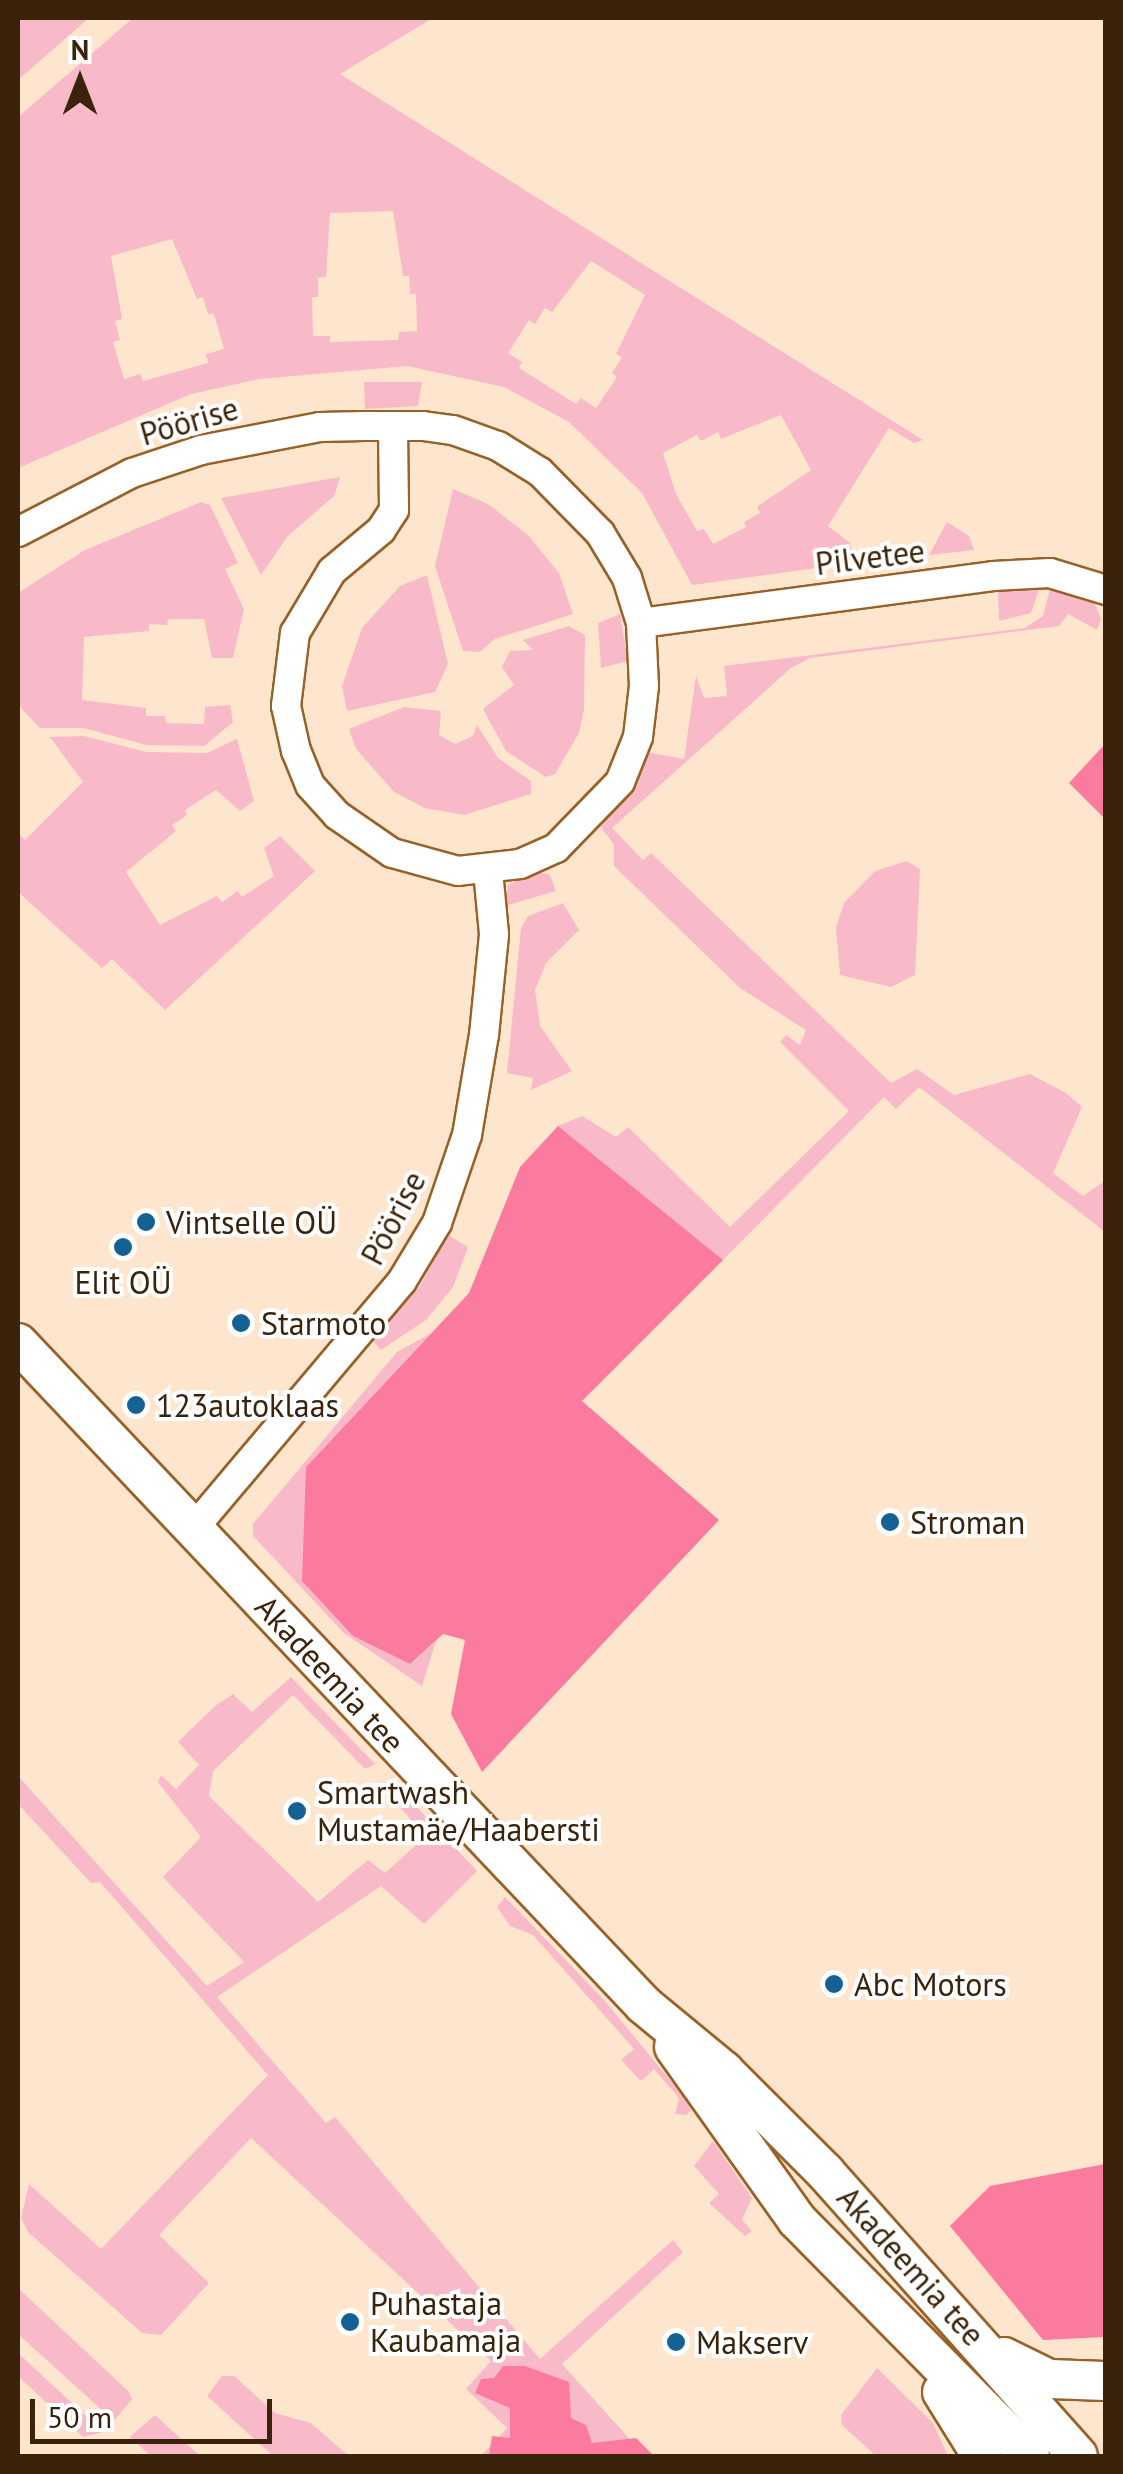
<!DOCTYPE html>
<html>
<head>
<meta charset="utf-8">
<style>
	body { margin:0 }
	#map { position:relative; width:1123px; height:2474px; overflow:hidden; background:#fee5ce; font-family:"PT Sans",sans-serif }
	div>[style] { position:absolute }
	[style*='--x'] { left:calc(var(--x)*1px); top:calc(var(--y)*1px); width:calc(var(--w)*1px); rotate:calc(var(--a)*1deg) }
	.green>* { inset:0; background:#f8bac8 }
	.forest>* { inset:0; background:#fb7b9f }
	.roads { filter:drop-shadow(2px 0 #986127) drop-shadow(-2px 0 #986127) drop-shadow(0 2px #986127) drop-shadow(0 -2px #986127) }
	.street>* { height:28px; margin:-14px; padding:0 14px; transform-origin:14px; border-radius:14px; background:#fff }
	.secondary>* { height:38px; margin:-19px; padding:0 19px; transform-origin:19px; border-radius:19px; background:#fff }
	.dots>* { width:28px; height:28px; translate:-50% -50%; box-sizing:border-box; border:5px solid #fff; border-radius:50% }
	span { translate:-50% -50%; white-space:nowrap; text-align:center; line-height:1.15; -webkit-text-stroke:8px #fff; paint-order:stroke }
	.street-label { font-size:32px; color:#3a230a }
	.poi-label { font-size:32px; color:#3a230a }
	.left { translate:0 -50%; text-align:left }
	.frame { position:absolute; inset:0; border:20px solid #3a230a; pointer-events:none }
	.north { position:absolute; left:30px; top:30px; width:100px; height:100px; -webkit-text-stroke:8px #fff; paint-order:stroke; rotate:0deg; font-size:28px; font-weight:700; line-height:40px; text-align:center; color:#3a230a }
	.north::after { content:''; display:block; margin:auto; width:35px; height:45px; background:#3a230a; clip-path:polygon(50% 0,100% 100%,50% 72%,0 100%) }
	.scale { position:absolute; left:30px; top:2399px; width:242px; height:45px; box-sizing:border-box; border:5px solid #3a230a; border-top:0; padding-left:12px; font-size:30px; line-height:35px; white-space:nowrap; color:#3a230a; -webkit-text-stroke:8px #fff; paint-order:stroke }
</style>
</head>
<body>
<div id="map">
	<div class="green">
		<div style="clip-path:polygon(18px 18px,89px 18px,18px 80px)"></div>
		<div style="clip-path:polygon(evenodd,133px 18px,433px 18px,340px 74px,923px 440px,914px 443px,889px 428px,828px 526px,850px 543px,853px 563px,692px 585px,642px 493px,569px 422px,504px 387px,407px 366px,259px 379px,191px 394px,18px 468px,18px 117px,133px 18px,393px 211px,403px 276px,409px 276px,410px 294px,416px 294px,417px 331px,399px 332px,398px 340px,330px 342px,330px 336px,313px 336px,312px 297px,318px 297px,318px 278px,326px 277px,330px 213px,393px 211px,133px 18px,172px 239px,197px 299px,203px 297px,208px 314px,214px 314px,224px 349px,206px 354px,208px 363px,143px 381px,140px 374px,124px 379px,113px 342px,120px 340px,115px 321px,122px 319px,111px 256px,172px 239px,133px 18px,591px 261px,645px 295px,616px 354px,622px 357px,612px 373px,617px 377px,596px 408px,581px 398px,576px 404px,519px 368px,522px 362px,508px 353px,529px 320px,535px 324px,545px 308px,552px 312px,591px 261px,133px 18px,781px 415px,811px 470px,757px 507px,760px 513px,744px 522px,746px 527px,713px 544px,704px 529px,697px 531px,676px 494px,663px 453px,697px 435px,701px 441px,718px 432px,721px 439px,781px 415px)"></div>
		<div style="clip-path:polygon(364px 382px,422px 382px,418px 406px,365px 409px)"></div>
		<div style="clip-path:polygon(340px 477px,334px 496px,287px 537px,261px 575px,221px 498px)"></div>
		<div style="clip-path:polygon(453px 489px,488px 504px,528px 535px,559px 573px,573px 614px,495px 639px,480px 652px,463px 651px,435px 566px)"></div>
		<div style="clip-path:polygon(201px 502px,210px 505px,238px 563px,225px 569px,244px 609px,233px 658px,212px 658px,204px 619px,168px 619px,167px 625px,149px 624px,149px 631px,84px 637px,82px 700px,146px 708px,146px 716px,165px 716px,166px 723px,204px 724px,205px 707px,230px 705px,233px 722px,204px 746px,147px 745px,83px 728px,40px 728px,18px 705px,18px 593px,85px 550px)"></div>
		<div style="clip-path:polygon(947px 522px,969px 536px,974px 550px,929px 555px)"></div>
		<div style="clip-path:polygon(427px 575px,448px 664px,435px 692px,347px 711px,342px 686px,362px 628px,400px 586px)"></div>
		<div style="clip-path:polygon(1040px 587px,1031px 613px,999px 621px,998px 589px)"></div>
		<div style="clip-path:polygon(1050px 589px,1094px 602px,1101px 619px,1097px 630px,1068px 614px,1059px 626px,810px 658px,791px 668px,612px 828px,643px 860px,651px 853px,891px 1083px,917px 1069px,954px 1095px,1030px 1074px,1066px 1093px,1082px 1107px,1053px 1173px,1083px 1196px,1105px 1181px,1105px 1232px,919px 1087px,896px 1109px,884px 1097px,723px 1260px,558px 1126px,582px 1116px,616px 1137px,628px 1127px,730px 1227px,849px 1111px,780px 1042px,786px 1035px,800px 1045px,806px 1030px,740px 988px,614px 866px,614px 845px,601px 827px,629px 791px,647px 752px,684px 759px,696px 676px,704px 698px,727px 696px,724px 666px,1025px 628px,1043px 616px)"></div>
		<div style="clip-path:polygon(620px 614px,628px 661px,601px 668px,598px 623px)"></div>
		<div style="clip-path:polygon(569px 626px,585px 635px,584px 709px,579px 733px,555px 774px,546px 777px,506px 751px,483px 709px,514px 685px,502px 667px,510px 651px,533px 650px,523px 640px)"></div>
		<div style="clip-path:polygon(404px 707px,441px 711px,439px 735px,455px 744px,473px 736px,477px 725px,498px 758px,531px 781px,531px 794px,464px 815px,425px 808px,394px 792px,356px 749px,349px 729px)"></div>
		<div style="clip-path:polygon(84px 736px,146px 752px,207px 753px,237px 739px,254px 801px,240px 811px,216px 790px,185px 810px,187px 815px,172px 825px,176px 831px,126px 872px,160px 925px,217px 896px,222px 902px,238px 891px,242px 897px,274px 876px,264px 848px,280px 836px,315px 871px,165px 1010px,112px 959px,102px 968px,18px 892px,18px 833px,25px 840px,83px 782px,50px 737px)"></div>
		<div style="clip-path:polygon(907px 861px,920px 869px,915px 975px,891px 987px,840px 975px,836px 928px,844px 903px,875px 871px)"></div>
		<div style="clip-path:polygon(534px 871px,550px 875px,556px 891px,505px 906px,508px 885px)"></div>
		<div style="clip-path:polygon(563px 903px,579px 930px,546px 963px,535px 990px,540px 1026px,572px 1071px,531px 1090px,533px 1078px,507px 1073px,521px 928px,528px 916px)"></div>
		<div style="clip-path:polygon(448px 1235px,468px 1247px,453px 1287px,426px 1320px,381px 1350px,373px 1341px,420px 1286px)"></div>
		<div style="clip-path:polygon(430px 1334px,306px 1467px,353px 1636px,410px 1664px,436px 1641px,422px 1686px,344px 1633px,253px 1536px,253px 1524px,397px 1352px)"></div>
		<div style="clip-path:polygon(291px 1677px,375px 1764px,365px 1769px,293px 1695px,213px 1771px,209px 1796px,318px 1902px,368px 1860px,385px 1873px,425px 1837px,387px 1791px,397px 1786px,477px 1871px,424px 1924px,381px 1886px,217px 1997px,326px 2123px,335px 2117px,540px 2359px,673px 2240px,683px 2252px,562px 2364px,645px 2456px,481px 2456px,507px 2428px,466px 2389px,491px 2361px,251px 2138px,159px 2235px,209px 2283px,161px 2335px,142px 2333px,28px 2232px,21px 2218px,29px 2184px,101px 2249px,268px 2075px,100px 1882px,91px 1883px,18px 1804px,18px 1776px,207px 1986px,244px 1962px,163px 1877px,201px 1837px,158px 1782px,161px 1775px,176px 1789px,199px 1765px,178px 1742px,215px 1706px,233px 1694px,252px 1712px)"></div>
		<div style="clip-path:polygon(505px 1897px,605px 2001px,683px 2096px,691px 2110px,686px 2115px,675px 2114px,679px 2098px,654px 2069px,641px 2081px,621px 2060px,634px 2049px,533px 1935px,510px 1926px,497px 1907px)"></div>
		<div style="clip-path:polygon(713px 2141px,752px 2198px,742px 2220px,752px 2231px,745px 2236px,709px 2203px,719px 2194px,694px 2166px)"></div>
		<div style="clip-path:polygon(18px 2288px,128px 2391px,132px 2399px,114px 2421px,18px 2334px)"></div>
		<div style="clip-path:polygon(18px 2353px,103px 2432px,83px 2437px,18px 2376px)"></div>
		<div style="clip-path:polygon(877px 2368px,933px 2423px,948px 2456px,876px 2456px,842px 2425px,841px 2415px)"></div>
		<div style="clip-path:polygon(222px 2376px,234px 2376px,275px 2413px,311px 2423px,349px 2456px,273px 2456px,207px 2396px)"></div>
		<div style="clip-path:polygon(155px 2415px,200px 2456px,151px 2456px,130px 2437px)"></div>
	</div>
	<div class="forest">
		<div style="clip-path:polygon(1105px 744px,1105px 819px,1069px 783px)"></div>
		<div style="clip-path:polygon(558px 1126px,723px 1260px,582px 1401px,719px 1520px,482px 1772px,451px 1714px,465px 1640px,443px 1634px,410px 1664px,353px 1636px,302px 1581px,306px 1467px,469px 1293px,520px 1167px)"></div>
		<div style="clip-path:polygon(1105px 2164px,1105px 2337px,1043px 2340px,950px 2226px,990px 2186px)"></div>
		<div style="clip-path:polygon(503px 2366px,525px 2366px,569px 2382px,571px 2418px,586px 2425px,592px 2443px,636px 2438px,654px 2456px,489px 2456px,492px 2436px,510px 2438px,510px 2408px,475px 2393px,481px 2379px,494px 2378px)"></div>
	</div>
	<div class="roads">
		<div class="street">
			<div style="--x:18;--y:532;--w:128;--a:-27.4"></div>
			<div style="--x:132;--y:473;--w:73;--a:-18.4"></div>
			<div style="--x:201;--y:450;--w:121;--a:-10.9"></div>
			<div style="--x:320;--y:427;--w:44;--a:-1.3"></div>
			<div style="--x:364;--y:426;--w:59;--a:0"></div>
			<div style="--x:423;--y:426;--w:30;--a:8"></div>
			<div style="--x:453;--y:430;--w:48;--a:19.6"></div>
			<div style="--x:498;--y:446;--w:49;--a:31.8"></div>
			<div style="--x:540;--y:472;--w:86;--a:45.5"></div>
			<div style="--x:600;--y:533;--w:52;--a:59"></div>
			<div style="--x:627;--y:578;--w:47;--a:72.7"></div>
			<div style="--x:641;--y:623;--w:63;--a:87.3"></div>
			<div style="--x:644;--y:686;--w:51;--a:96.7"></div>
			<div style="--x:638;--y:737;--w:48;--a:111.8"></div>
			<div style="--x:620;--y:782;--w:92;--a:134.1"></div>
			<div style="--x:556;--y:848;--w:39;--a:156"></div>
			<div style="--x:520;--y:864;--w:62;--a:173.6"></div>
			<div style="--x:458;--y:871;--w:68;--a:-164.7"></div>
			<div style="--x:392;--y:853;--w:67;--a:-145.4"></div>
			<div style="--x:337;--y:815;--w:40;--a:-132"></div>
			<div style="--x:310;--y:785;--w:37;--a:-112"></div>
			<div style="--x:296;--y:751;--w:46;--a:-102.5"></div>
			<div style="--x:286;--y:706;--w:74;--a:-83"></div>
			<div style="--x:295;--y:633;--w:72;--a:-59.2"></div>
			<div style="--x:332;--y:571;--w:64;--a:-39.9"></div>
			<div style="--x:381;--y:530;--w:24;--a:-57"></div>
			<div style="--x:394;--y:510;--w:84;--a:-90.7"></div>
			<div style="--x:641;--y:623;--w:355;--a:-7.6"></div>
			<div style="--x:993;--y:576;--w:57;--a:-3"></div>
			<div style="--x:1050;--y:573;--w:59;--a:16.9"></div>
			<div style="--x:194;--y:1528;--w:323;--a:-49.9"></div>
			<div style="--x:402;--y:1281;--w:68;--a:-58.9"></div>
			<div style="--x:437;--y:1223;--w:93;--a:-71.2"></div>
			<div style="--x:467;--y:1135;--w:101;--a:-80.4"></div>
			<div style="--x:484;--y:1035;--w:101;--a:-84.3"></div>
			<div style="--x:494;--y:934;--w:63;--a:-95.4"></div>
		</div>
		<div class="secondary">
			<div style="--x:18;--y:1343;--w:911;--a:46.6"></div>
			<div style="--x:644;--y:2005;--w:104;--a:39.5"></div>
			<div style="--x:724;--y:2071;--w:143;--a:45"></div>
			<div style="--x:825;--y:2172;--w:380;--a:48.3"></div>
			<div style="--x:674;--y:2047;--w:212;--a:54.6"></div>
			<div style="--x:797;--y:2220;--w:332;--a:45.4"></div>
			<div style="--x:1004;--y:2357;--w:50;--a:26.1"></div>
			<div style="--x:1049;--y:2379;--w:57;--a:2"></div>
			<div style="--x:942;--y:2392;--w:75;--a:58"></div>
		</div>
	</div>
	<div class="dots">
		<div style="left:146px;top:1222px;background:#146194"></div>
		<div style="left:123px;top:1247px;background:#146194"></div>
		<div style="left:241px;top:1323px;background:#146194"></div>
		<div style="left:136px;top:1405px;background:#146194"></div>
		<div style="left:890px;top:1522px;background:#146194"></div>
		<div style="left:297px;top:1811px;background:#146194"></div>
		<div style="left:834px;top:1984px;background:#146194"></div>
		<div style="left:350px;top:2322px;background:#146194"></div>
		<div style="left:676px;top:2342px;background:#146194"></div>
	</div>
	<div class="street-label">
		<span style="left:189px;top:421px;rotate:-16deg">Pöörise</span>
		<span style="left:870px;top:557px;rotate:-7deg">Pilvetee</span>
		<span style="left:393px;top:1218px;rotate:-62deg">Pöörise</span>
		<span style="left:330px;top:1674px;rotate:47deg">Akadeemia tee</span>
		<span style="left:911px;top:2266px;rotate:48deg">Akadeemia tee</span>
	</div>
	<div class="poi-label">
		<span class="left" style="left:166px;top:1222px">Vintselle OÜ</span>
		<span style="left:123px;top:1282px">Elit OÜ</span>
		<span class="left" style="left:261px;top:1323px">Starmoto</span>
		<span class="left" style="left:156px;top:1405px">123autoklaas</span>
		<span class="left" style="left:910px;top:1522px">Stroman</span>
		<span class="left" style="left:317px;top:1811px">Smartwash<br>Mustamäe/Haabersti</span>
		<span class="left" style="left:854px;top:1984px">Abc Motors</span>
		<span class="left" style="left:370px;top:2322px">Puhastaja<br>Kaubamaja</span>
		<span class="left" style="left:696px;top:2342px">Makserv</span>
	</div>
	<div class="frame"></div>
	<div class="north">N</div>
	<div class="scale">50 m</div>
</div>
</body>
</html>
